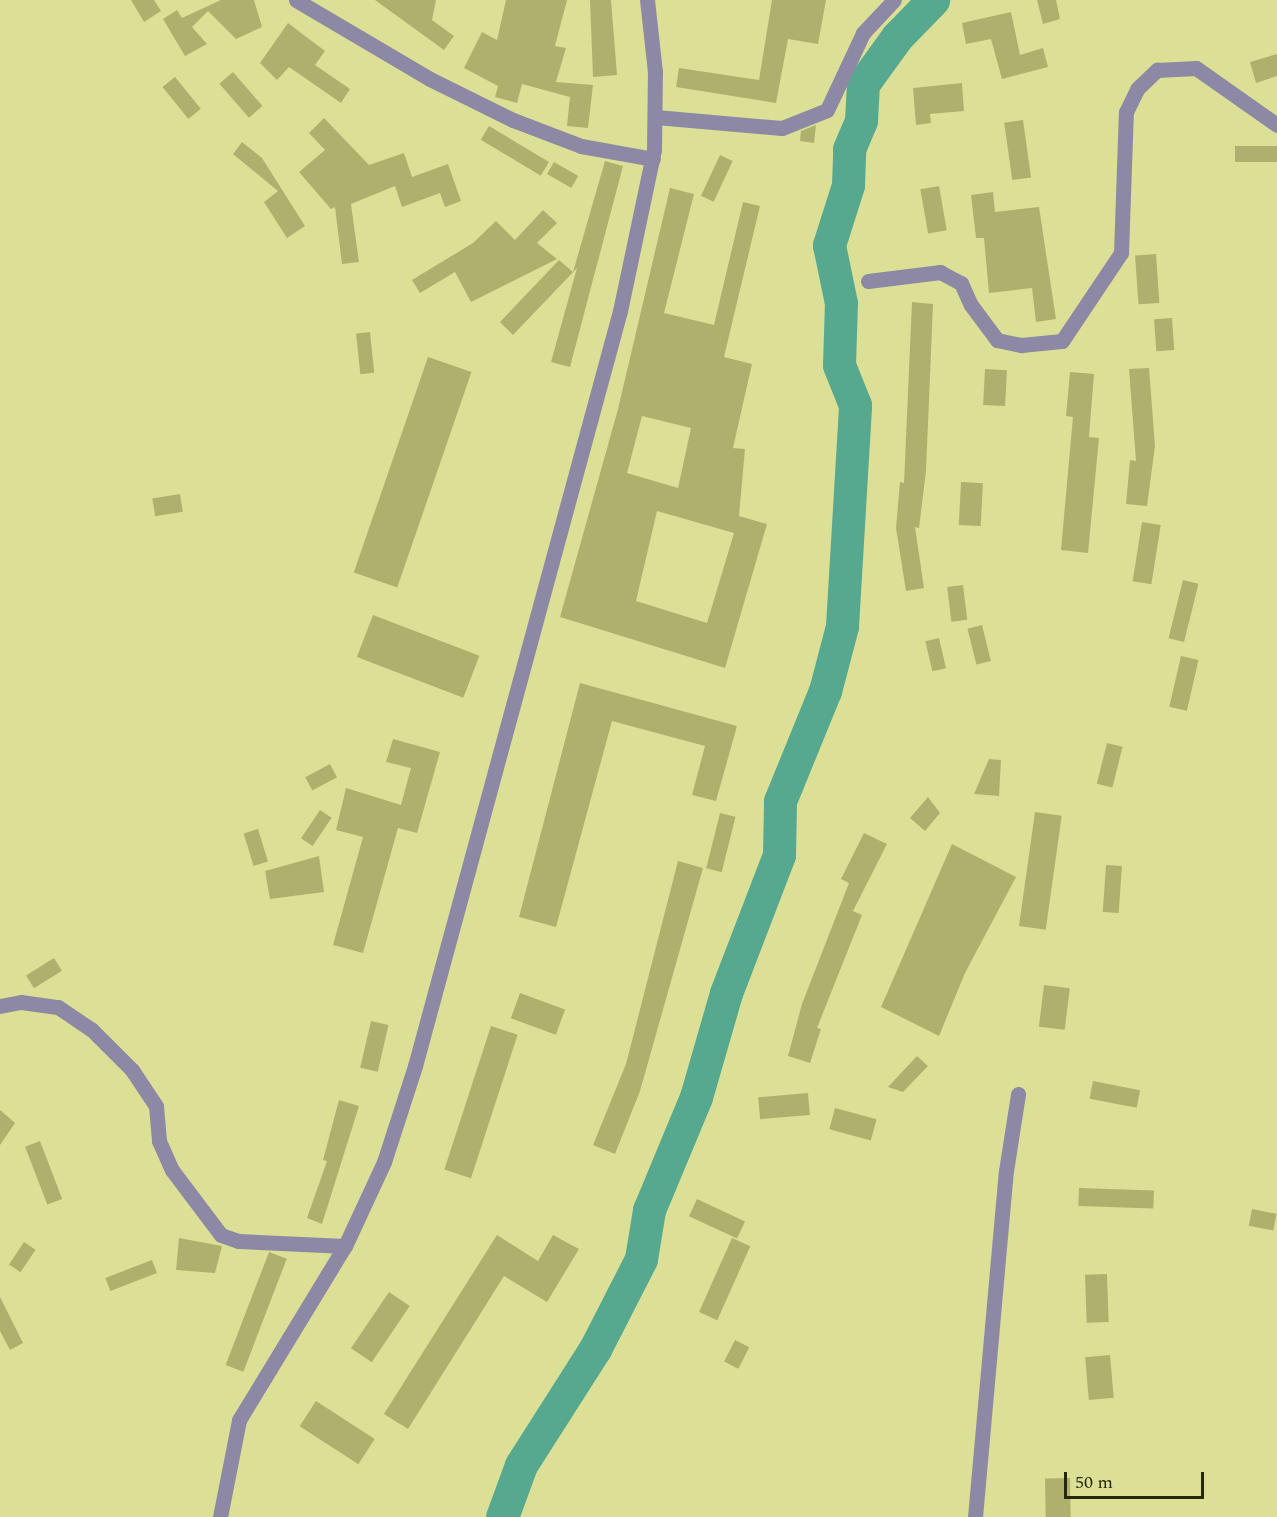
<!DOCTYPE html>
<html>
<head>
<meta charset="utf-8">
<style>
	body { margin:0 }
	#map { position:relative; width:1277px; height:1517px; overflow:hidden; background:#dce096; font-family:Spectral,serif }
	div>[style] { position:absolute }
	[style*='--x'] { left:calc(var(--x)*1px); top:calc(var(--y)*1px); width:calc(var(--w)*1px); rotate:calc(var(--a)*1deg) }
	.river>* { height:33px; margin:-16.5px; padding:0 16.5px; transform-origin:16.5px; border-radius:16.5px; background:#56a98f }
	.building>* { inset:0; background:#aeb16d; transform-origin:0 0 }
	.minor>* { height:15px; margin:-7.5px; padding:0 7.5px; transform-origin:7.5px; border-radius:7.5px; background:#8d89a5 }
	span { translate:-50% -50%; white-space:nowrap; text-align:center; line-height:1.15; -webkit-text-stroke:5px #dce096; paint-order:stroke }
	.scale { position:absolute; left:1064px; top:1472px; width:140px; height:27px; box-sizing:border-box; border:3px solid #272809; border-top:0; padding-left:8px; font-size:18px; line-height:21px; white-space:nowrap; color:#272809; -webkit-text-stroke:4px #dce096; paint-order:stroke }
</style>
</head>
<body>
<div id="map">
	<div class="river">
		<div style="--x:502;--y:1517;--w:55;--a:-69.9"></div>
		<div style="--x:521;--y:1465;--w:138;--a:-57.5"></div>
		<div style="--x:595;--y:1349;--w:101;--a:-62.9"></div>
		<div style="--x:641;--y:1259;--w:50;--a:-80.7"></div>
		<div style="--x:649;--y:1210;--w:122;--a:-67.4"></div>
		<div style="--x:696;--y:1097;--w:108;--a:-73.9"></div>
		<div style="--x:726;--y:993;--w:148;--a:-69"></div>
		<div style="--x:779;--y:855;--w:54;--a:-88.9"></div>
		<div style="--x:780;--y:801;--w:119;--a:-67.8"></div>
		<div style="--x:825;--y:691;--w:67;--a:-75.3"></div>
		<div style="--x:842;--y:626;--w:221;--a:-86.6"></div>
		<div style="--x:855;--y:405;--w:43;--a:-111.8"></div>
		<div style="--x:839;--y:365;--w:62;--a:-88.2"></div>
		<div style="--x:841;--y:303;--w:59;--a:-101.7"></div>
		<div style="--x:829;--y:245;--w:63;--a:-72.4"></div>
		<div style="--x:848;--y:185;--w:36;--a:-88"></div>
		<div style="--x:849;--y:149;--w:30;--a:-67"></div>
		<div style="--x:861;--y:121;--w:37;--a:-87"></div>
		<div style="--x:863;--y:84;--w:58;--a:-54.1"></div>
		<div style="--x:897;--y:37;--w:52;--a:-45.8"></div>
	</div>
	<div class="building">
		<div style="clip-path:polygon(131px 0,154px 0,161px 11px,144px 22px)"></div>
		<div style="clip-path:polygon(221px 0,254px 0,262px 27px,236px 39px,208px 11px,192px 27px,207px 44px,185px 56px,163px 19px,177px 10px,182px 18px)"></div>
		<div style="clip-path:polygon(375px 0,436px 0,432px 20px,454px 36px,444px 50px)"></div>
		<div style="clip-path:polygon(506px 0,567px 0,555px 46px,566px 48px,556px 82px,593px 85px,588px 128px,567px 126px,570px 97px,522px 84px,517px 103px,495px 97px,498px 86px,464px 68px,482px 32px,497px 40px)"></div>
		<div style="clip-path:polygon(590px 0,611px 0,617px 75px,593px 77px)"></div>
		<div style="clip-path:polygon(772px 0,826px 0,818px 44px,788px 39px,776px 103px,676px 87px,679px 68px,759px 80px)"></div>
		<div style="clip-path:polygon(1037px 0,1056px 0,1060px 19px,1043px 24px)"></div>
		<div style="clip-path:polygon(1011px 12px,1020px 55px,1043px 48px,1048px 67px,1002px 79px,991px 39px,966px 44px,962px 23px)"></div>
		<div style="clip-path:polygon(288px 23px,325px 51px,315px 65px,350px 89px,341px 103px,289px 67px,277px 80px,260px 63px)"></div>
		<div style="clip-path:polygon(1277px 54px,1277px 76px,1256px 83px,1250px 62px)"></div>
		<div style="left:233px;top:72px;width:45px;height:18px;rotate:49deg"></div>
		<div style="left:175px;top:77px;width:41px;height:16px;rotate:51deg"></div>
		<div style="clip-path:polygon(962px 83px,964px 111px,930px 114px,931px 123px,916px 125px,913px 88px)"></div>
		<div style="clip-path:polygon(324px 118px,369px 165px,404px 153px,412px 177px,448px 164px,461px 201px,445px 207px,440px 193px,402px 207px,395px 186px,351px 204px,359px 262px,342px 264px,335px 207px,331px 209px,299px 172px,325px 150px,309px 133px)"></div>
		<div style="left:1023px;top:120px;width:58px;height:19px;rotate:82deg"></div>
		<div style="clip-path:polygon(816px 125px,814px 143px,800px 141px,801px 131px)"></div>
		<div style="left:489px;top:126px;width:70px;height:16px;rotate:31deg"></div>
		<div style="clip-path:polygon(242px 142px,262px 158px,305px 226px,287px 238px,264px 202px,278px 191px,233px 154px)"></div>
		<div style="left:1277px;top:146px;width:16px;height:42px;rotate:90deg"></div>
		<div style="left:720px;top:155px;width:14px;height:45px;rotate:25deg"></div>
		<div style="clip-path:polygon(605px 161px,623px 166px,570px 367px,551px 362px,577px 268px,513px 335px,500px 322px,559px 260px,573px 272px)"></div>
		<div style="left:554px;top:162px;width:28px;height:14px;rotate:30deg"></div>
		<div style="left:939px;top:186px;width:45px;height:19px;rotate:80deg"></div>
		<div style="clip-path:polygon(evenodd,670px 188px,694px 194px,664px 313px,714px 325px,743px 202px,760px 206px,724px 357px,752px 364px,733px 448px,745px 449px,739px 516px,767px 524px,725px 668px,560px 617px,618px 409px,670px 188px,642px 416px,691px 428px,678px 488px,627px 473px,642px 416px,670px 188px,657px 511px,734px 533px,707px 623px,636px 601px,657px 511px)"></div>
		<div style="clip-path:polygon(993px 192px,995px 212px,1039px 207px,1056px 319px,1036px 322px,1032px 288px,989px 293px,984px 238px,976px 238px,971px 195px)"></div>
		<div style="clip-path:polygon(543px 210px,557px 223px,537px 243px,557px 259px,471px 302px,455px 272px,420px 293px,412px 280px,473px 243px,496px 221px,515px 240px)"></div>
		<div style="left:1156px;top:254px;width:49px;height:21px;rotate:86deg"></div>
		<div style="clip-path:polygon(912px 302px,933px 304px,926px 471px,919px 528px,915px 527px,924px 588px,906px 591px,896px 528px,900px 482px,904px 483px)"></div>
		<div style="left:1172px;top:318px;width:32px;height:18px;rotate:86deg"></div>
		<div style="left:370px;top:332px;width:41px;height:14px;rotate:84deg"></div>
		<div style="left:428px;top:357px;width:46px;height:228px;rotate:19deg"></div>
		<div style="clip-path:polygon(1149px 368px,1155px 446px,1147px 506px,1126px 504px,1130px 460px,1136px 461px,1129px 369px)"></div>
		<div style="left:985px;top:369px;width:22px;height:36px;rotate:3deg"></div>
		<div style="clip-path:polygon(1070px 372px,1094px 374px,1089px 437px,1099px 438px,1088px 553px,1061px 550px,1073px 417px,1066px 416px)"></div>
		<div style="left:961px;top:482px;width:22px;height:43px;rotate:3deg"></div>
		<div style="left:180px;top:494px;width:18px;height:28px;rotate:81deg"></div>
		<div style="left:1142px;top:522px;width:19px;height:60px;rotate:9deg"></div>
		<div style="left:1183px;top:580px;width:16px;height:60px;rotate:14deg"></div>
		<div style="left:963px;top:585px;width:35px;height:16px;rotate:83deg"></div>
		<div style="left:373px;top:615px;width:114px;height:45px;rotate:21deg"></div>
		<div style="left:982px;top:625px;width:37px;height:15px;rotate:76deg"></div>
		<div style="left:939px;top:638px;width:31px;height:14px;rotate:77deg"></div>
		<div style="left:1181px;top:656px;width:18px;height:52px;rotate:13deg"></div>
		<div style="clip-path:polygon(580px 683px,737px 726px,716px 801px,692px 795px,705px 746px,612px 721px,556px 927px,519px 917px)"></div>
		<div style="clip-path:polygon(393px 739px,440px 752px,417px 833px,398px 828px,363px 953px,333px 945px,363px 837px,336px 830px,346px 788px,401px 805px,411px 768px,386px 762px)"></div>
		<div style="left:1107px;top:743px;width:16px;height:42px;rotate:14deg"></div>
		<div style="clip-path:polygon(989px 759px,1001px 760px,999px 796px,974px 794px)"></div>
		<div style="left:330px;top:764px;width:15px;height:28px;rotate:62deg"></div>
		<div style="clip-path:polygon(928px 797px,940px 813px,925px 831px,910px 818px)"></div>
		<div style="left:320px;top:810px;width:14px;height:34px;rotate:34deg"></div>
		<div style="left:1035px;top:812px;width:27px;height:115px;rotate:8deg"></div>
		<div style="left:720px;top:813px;width:16px;height:57px;rotate:14deg"></div>
		<div style="left:258px;top:829px;width:34px;height:15px;rotate:73deg"></div>
		<div style="clip-path:polygon(864px 833px,887px 844px,853px 911px,862px 915px,817px 1028px,821px 1029px,810px 1063px,788px 1056px,802px 1004px,849px 883px,841px 879px)"></div>
		<div style="clip-path:polygon(952px 844px,1016px 877px,965px 973px,939px 1036px,881px 1007px)"></div>
		<div style="clip-path:polygon(319px 856px,324px 892px,270px 899px,265px 871px)"></div>
		<div style="clip-path:polygon(678px 861px,703px 868px,640px 1091px,615px 1154px,593px 1145px,626px 1064px)"></div>
		<div style="left:1106px;top:865px;width:16px;height:47px;rotate:4deg"></div>
		<div style="left:54px;top:958px;width:15px;height:33px;rotate:58deg"></div>
		<div style="left:1044px;top:985px;width:26px;height:42px;rotate:7deg"></div>
		<div style="left:520px;top:993px;width:48px;height:27px;rotate:20deg"></div>
		<div style="left:371px;top:1021px;width:18px;height:48px;rotate:13deg"></div>
		<div style="left:491px;top:1026px;width:28px;height:151px;rotate:18deg"></div>
		<div style="clip-path:polygon(917px 1056px,928px 1066px,903px 1092px,888px 1087px)"></div>
		<div style="left:1093px;top:1081px;width:48px;height:18px;rotate:11deg"></div>
		<div style="left:808px;top:1093px;width:22px;height:50px;rotate:85deg"></div>
		<div style="clip-path:polygon(339px 1100px,359px 1106px,322px 1224px,307px 1218px,327px 1161px,323px 1160px)"></div>
		<div style="left:835px;top:1108px;width:43px;height:22px;rotate:15deg"></div>
		<div style="clip-path:polygon(0 1110px,15px 1123px,0 1145px)"></div>
		<div style="left:40px;top:1141px;width:62px;height:16px;rotate:69deg"></div>
		<div style="left:1079px;top:1188px;width:75px;height:18px;rotate:2deg"></div>
		<div style="left:697px;top:1199px;width:53px;height:19px;rotate:25deg"></div>
		<div style="left:1252px;top:1209px;width:25px;height:17px;rotate:11deg"></div>
		<div style="clip-path:polygon(497px 1235px,538px 1261px,553px 1235px,579px 1249px,547px 1302px,504px 1276px,408px 1429px,384px 1414px)"></div>
		<div style="clip-path:polygon(179px 1238px,222px 1246px,215px 1273px,176px 1270px)"></div>
		<div style="left:732px;top:1238px;width:20px;height:81px;rotate:24deg"></div>
		<div style="left:24px;top:1242px;width:14px;height:27px;rotate:34deg"></div>
		<div style="left:269px;top:1252px;width:19px;height:121px;rotate:21deg"></div>
		<div style="left:152px;top:1260px;width:14px;height:50px;rotate:69deg"></div>
		<div style="left:1107px;top:1274px;width:48px;height:22px;rotate:88deg"></div>
		<div style="left:389px;top:1292px;width:25px;height:68px;rotate:34deg"></div>
		<div style="clip-path:polygon(0 1297px,23px 1343px,10px 1350px,0 1331px)"></div>
		<div style="left:735px;top:1340px;width:16px;height:24px;rotate:27deg"></div>
		<div style="left:1110px;top:1355px;width:43px;height:25px;rotate:85deg"></div>
		<div style="left:316px;top:1401px;width:70px;height:30px;rotate:33deg"></div>
		<div style="left:1070px;top:1478px;width:39px;height:25px;rotate:89deg"></div>
	</div>
	<div class="minor">
		<div style="--x:296;--y:0;--w:156;--a:30.5"></div>
		<div style="--x:430;--y:79;--w:93;--a:26.3"></div>
		<div style="--x:513;--y:120;--w:73;--a:20.9"></div>
		<div style="--x:581;--y:146;--w:73;--a:10.2"></div>
		<div style="--x:656;--y:117;--w:126;--a:5"></div>
		<div style="--x:782;--y:128;--w:48;--a:-21.8"></div>
		<div style="--x:827;--y:110;--w:85;--a:-64.9"></div>
		<div style="--x:863;--y:33;--w:45;--a:-46.8"></div>
		<div style="--x:868;--y:281;--w:73;--a:-7.1"></div>
		<div style="--x:940;--y:272;--w:24;--a:28"></div>
		<div style="--x:961;--y:283;--w:24;--a:66"></div>
		<div style="--x:971;--y:305;--w:44;--a:53.4"></div>
		<div style="--x:997;--y:340;--w:25;--a:12"></div>
		<div style="--x:1021;--y:345;--w:41;--a:-5.6"></div>
		<div style="--x:1062;--y:341;--w:106;--a:-56.2"></div>
		<div style="--x:1121;--y:253;--w:141;--a:-88"></div>
		<div style="--x:1126;--y:112;--w:25;--a:-64"></div>
		<div style="--x:1137;--y:89;--w:28;--a:-44"></div>
		<div style="--x:1157;--y:70;--w:39;--a:-3"></div>
		<div style="--x:1196;--y:68;--w:99;--a:35.1"></div>
		<div style="--x:0;--y:1006;--w:21;--a:-11"></div>
		<div style="--x:21;--y:1002;--w:37;--a:8"></div>
		<div style="--x:58;--y:1007;--w:41;--a:34.1"></div>
		<div style="--x:92;--y:1030;--w:57;--a:45"></div>
		<div style="--x:132;--y:1070;--w:43;--a:56.3"></div>
		<div style="--x:156;--y:1106;--w:35;--a:85"></div>
		<div style="--x:159;--y:1141;--w:32;--a:66"></div>
		<div style="--x:172;--y:1170;--w:81;--a:53"></div>
		<div style="--x:221;--y:1235;--w:18;--a:19"></div>
		<div style="--x:238;--y:1241;--w:107;--a:2.7"></div>
		<div style="--x:220;--y:1517;--w:99;--a:-78.9"></div>
		<div style="--x:239;--y:1420;--w:204;--a:-58.7"></div>
		<div style="--x:345;--y:1246;--w:93;--a:-65.1"></div>
		<div style="--x:384;--y:1162;--w:101;--a:-72.1"></div>
		<div style="--x:415;--y:1066;--w:782;--a:-74.81"></div>
		<div style="--x:620;--y:311;--w:165;--a:-78.1"></div>
		<div style="--x:654;--y:150;--w:78;--a:-89.3"></div>
		<div style="--x:655;--y:72;--w:72;--a:-96.3"></div>
		<div style="--x:975;--y:1517;--w:347;--a:-84.9"></div>
		<div style="--x:1006;--y:1171;--w:78;--a:-81.1"></div>
	</div>
	<div class="scale">50 m</div>
</div>
</body>
</html>
